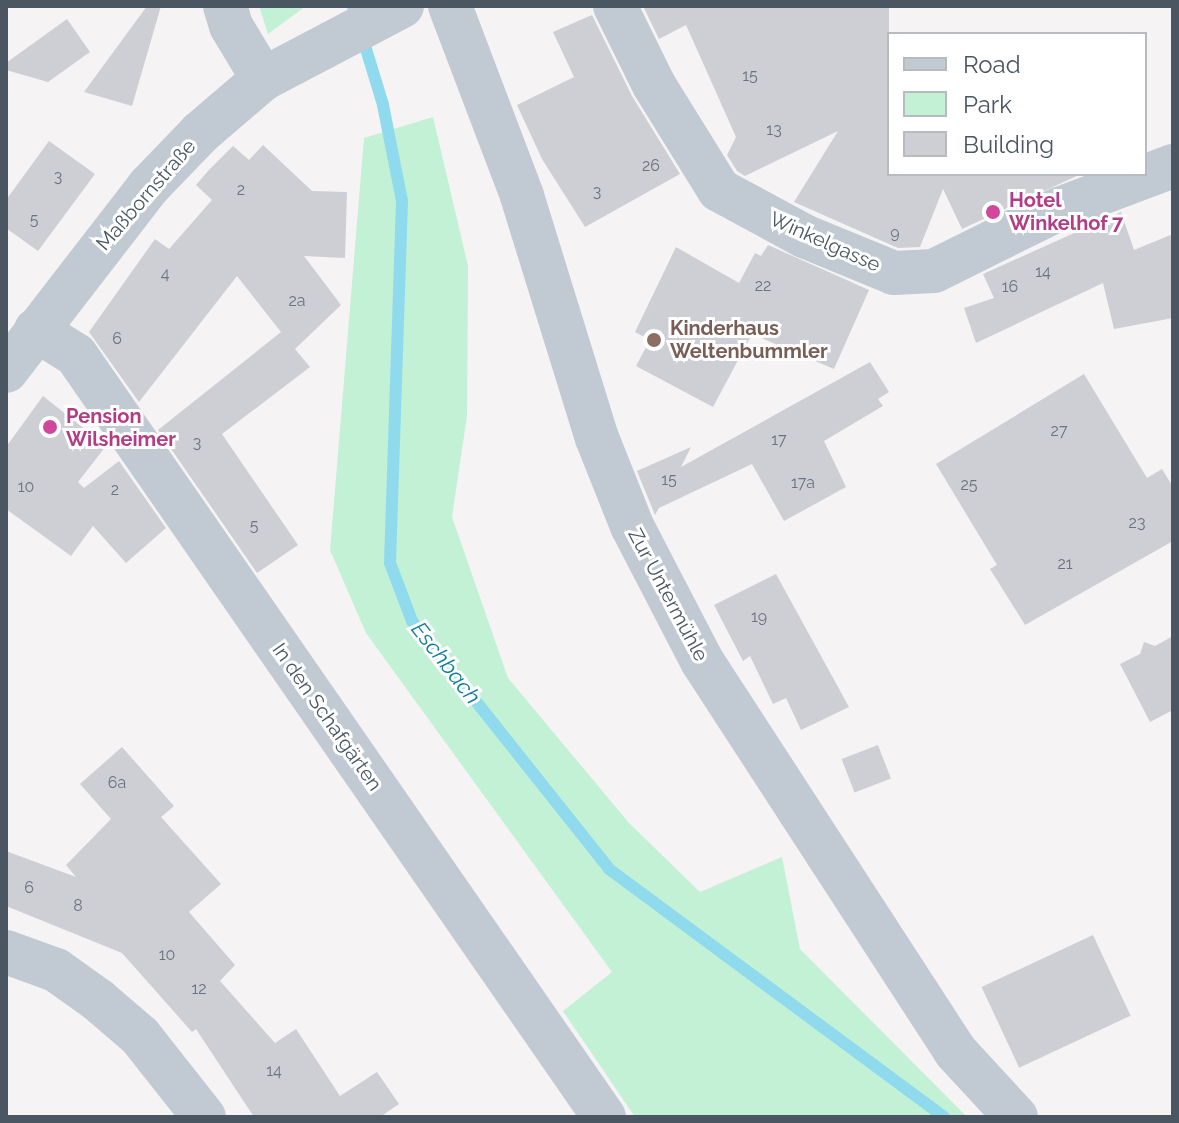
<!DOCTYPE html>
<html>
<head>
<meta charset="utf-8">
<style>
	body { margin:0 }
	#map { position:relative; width:1179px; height:1123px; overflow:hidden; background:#f5f3f3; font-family:Raleway,sans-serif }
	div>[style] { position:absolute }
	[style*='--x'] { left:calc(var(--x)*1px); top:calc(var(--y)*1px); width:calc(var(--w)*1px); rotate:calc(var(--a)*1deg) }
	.green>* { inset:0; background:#c3f1d5 }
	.stream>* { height:12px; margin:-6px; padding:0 6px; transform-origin:6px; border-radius:6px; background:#90daee }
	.building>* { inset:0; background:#cdcfd5; transform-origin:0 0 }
	.minor>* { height:44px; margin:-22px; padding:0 22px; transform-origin:22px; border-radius:22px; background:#c1cad2 }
	.dots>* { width:22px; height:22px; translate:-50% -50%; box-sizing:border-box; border:4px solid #fff; border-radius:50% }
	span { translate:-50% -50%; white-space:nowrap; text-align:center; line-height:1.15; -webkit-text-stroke:6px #fff; paint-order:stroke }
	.number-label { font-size:16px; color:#6b747e }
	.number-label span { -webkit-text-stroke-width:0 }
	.street-label { font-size:20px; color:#4a5661 }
	.hotel-label { font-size:20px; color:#b23c85; font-weight:700 }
	.left { translate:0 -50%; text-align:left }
	.education-label { font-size:20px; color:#785e54; font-weight:700 }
	.water-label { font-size:22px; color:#0c7c9b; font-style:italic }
	.frame { position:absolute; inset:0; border:8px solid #4a5661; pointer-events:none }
	.legend { position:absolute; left:887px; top:32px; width:260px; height:144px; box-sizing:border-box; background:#fff; border:2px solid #b7bbc0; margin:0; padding:10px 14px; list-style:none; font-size:24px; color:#4a5661 }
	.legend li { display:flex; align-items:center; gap:16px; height:40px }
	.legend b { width:40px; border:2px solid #b7bbc0 }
</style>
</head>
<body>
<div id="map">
	<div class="green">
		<div style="clip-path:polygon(259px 6px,306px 6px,268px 34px)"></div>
		<div style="clip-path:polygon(433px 117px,468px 266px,467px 416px,452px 517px,508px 678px,629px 823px,700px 892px,782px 857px,800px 949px,967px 1117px,635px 1117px,563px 1011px,612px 972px,366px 633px,330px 550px,364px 138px)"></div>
	</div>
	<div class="stream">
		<div style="--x:353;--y:6;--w:103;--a:73.1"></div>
		<div style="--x:383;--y:105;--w:98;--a:78.8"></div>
		<div style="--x:402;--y:201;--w:362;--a:91.9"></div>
		<div style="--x:390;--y:563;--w:62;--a:69.2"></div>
		<div style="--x:412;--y:621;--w:317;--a:51.5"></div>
		<div style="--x:609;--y:869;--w:417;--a:36.5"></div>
	</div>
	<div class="building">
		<div style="clip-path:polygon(147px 6px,161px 6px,132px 106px,84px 92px)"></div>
		<div style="clip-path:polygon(643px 6px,889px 6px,889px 174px,1081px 174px,962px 229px,943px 189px,920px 247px,898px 248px,794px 202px,838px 131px,745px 176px,737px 171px,727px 155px,736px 137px,686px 25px,659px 39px)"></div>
		<div style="clip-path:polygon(592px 15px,632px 96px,680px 174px,585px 227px,542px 159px,517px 105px,574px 77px,553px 32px)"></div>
		<div style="clip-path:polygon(67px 19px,90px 52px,48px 82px,6px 70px,6px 63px)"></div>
		<div style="clip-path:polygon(49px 141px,95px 174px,38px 251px,6px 228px,6px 200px)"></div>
		<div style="clip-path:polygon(263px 145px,312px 191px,347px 192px,345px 258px,304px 256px,341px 305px,295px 349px,310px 367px,222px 434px,298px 545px,257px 573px,158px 430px,281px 332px,237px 276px,139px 402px,89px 332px,155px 239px,169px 249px,212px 200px,196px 185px,208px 171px,233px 146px,249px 160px)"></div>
		<div style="clip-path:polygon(1121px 212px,1134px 250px,1173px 234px,1173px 318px,1114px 329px,1103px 283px,976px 343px,964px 308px,994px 298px,983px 274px)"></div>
		<div style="clip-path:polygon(768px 245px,869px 290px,834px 369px,752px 334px,713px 407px,636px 366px,650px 340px,635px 332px,676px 247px,739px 283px,755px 253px,761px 256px)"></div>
		<div style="clip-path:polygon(870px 362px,889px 392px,878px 399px,883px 406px,824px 441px,846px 487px,784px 521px,752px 464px,659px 508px,655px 515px,637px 471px,691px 447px,681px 467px)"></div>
		<div style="clip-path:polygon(1084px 374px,1147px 478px,1162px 469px,1173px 487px,1173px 541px,1025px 625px,990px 569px,997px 565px,936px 464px)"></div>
		<div style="clip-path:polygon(43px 396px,106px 446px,78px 482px,84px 488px,119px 461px,166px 528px,126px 563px,93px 526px,71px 556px,6px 509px,6px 447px)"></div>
		<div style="clip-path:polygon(776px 574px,849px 707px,801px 730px,786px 698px,773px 704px,750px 656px,743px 661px,714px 605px)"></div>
		<div style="clip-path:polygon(1173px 636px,1173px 710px,1150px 722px,1120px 664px,1140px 654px,1144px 642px,1155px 646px)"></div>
		<div style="left:878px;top:745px;width:36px;height:39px;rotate:69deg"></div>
		<div style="clip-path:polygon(122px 747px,174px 806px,161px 817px,221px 884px,189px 912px,235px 965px,220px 981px,275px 1043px,296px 1029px,340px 1096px,377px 1072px,399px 1104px,380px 1117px,254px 1117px,196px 1029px,192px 1032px,122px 953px,6px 906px,6px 851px,76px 877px,66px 865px,111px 819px,80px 784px)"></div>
		<div style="left:1093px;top:935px;width:89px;height:123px;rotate:65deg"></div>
	</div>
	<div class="minor">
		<div style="--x:225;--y:6;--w:21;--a:73"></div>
		<div style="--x:231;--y:26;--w:62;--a:58.9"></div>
		<div style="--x:450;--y:6;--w:203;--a:69.2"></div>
		<div style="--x:522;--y:196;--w:253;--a:72.8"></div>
		<div style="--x:597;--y:438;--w:95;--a:68.3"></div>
		<div style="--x:632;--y:526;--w:152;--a:62.6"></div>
		<div style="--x:702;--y:661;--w:465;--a:57"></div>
		<div style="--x:955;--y:1051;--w:90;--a:47.3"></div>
		<div style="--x:615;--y:6;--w:88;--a:63.7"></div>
		<div style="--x:654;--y:85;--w:123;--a:58.2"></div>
		<div style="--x:719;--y:190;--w:97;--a:28.4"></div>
		<div style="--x:804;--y:236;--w:97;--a:22.3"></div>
		<div style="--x:894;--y:273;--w:40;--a:-2.9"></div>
		<div style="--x:934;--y:271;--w:140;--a:-26.4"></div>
		<div style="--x:1059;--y:209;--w:122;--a:-20.7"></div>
		<div style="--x:36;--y:330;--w:47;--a:32"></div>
		<div style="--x:76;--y:355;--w:927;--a:55.28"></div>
		<div style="--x:6;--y:371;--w:234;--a:-52.3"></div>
		<div style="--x:149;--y:186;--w:74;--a:-46.1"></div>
		<div style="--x:200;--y:133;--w:83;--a:-40.6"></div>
		<div style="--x:263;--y:79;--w:157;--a:-27.7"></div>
		<div style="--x:6;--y:952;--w:53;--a:19.8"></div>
		<div style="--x:56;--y:970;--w:52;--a:35.5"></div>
		<div style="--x:98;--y:1000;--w:55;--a:40.6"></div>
		<div style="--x:140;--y:1036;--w:103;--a:51.7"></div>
	</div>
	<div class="dots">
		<div style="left:993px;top:212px;background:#d1479c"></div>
		<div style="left:654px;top:340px;background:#8d6e63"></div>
		<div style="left:50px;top:427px;background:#d1479c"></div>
	</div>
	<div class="number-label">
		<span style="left:750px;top:76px">15</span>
		<span style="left:774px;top:130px">13</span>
		<span style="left:651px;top:166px">26</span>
		<span style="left:58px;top:177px">3</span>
		<span style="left:241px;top:190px">2</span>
		<span style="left:597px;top:192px">3</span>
		<span style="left:34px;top:220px">5</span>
		<span style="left:895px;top:233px">9</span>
		<span style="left:1043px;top:272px">14</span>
		<span style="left:165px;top:274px">4</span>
		<span style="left:763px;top:286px">22</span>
		<span style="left:1010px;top:287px">16</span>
		<span style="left:297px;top:301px">2a</span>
		<span style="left:117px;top:339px">6</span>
		<span style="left:1059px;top:431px">27</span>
		<span style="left:779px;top:440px">17</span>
		<span style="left:197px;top:443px">3</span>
		<span style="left:669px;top:480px">15</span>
		<span style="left:803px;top:483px">17a</span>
		<span style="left:969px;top:485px">25</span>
		<span style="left:26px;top:487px">10</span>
		<span style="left:115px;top:490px">2</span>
		<span style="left:1137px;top:523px">23</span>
		<span style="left:254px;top:526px">5</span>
		<span style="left:1065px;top:564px">21</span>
		<span style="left:759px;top:617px">19</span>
		<span style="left:117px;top:783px">6a</span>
		<span style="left:29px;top:888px">6</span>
		<span style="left:78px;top:906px">8</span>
		<span style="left:167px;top:955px">10</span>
		<span style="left:199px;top:989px">12</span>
		<span style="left:274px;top:1071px">14</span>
	</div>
	<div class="street-label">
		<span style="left:146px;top:195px;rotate:-49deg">Maßbornstraße</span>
		<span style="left:825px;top:242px;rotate:24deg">Winkelgasse</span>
		<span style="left:668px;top:595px;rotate:62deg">Zur Untermühle</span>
		<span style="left:327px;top:717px;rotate:55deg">In den Schafgärten</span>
	</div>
	<div class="hotel-label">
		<span class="left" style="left:1009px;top:212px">Hotel<br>Winkelhof 7</span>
		<span class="left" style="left:66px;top:428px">Pension<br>Wilsheimer</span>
	</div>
	<div class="education-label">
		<span class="left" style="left:670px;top:340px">Kinderhaus<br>Weltenbummler</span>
	</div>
	<div class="water-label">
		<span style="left:446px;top:663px;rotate:52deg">Eschbach</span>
	</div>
	<div class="frame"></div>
	<ul class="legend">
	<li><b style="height:10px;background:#c1cad2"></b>Road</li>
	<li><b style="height:22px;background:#c3f1d5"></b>Park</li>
	<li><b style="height:22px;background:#cdcfd5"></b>Building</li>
	</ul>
</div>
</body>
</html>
